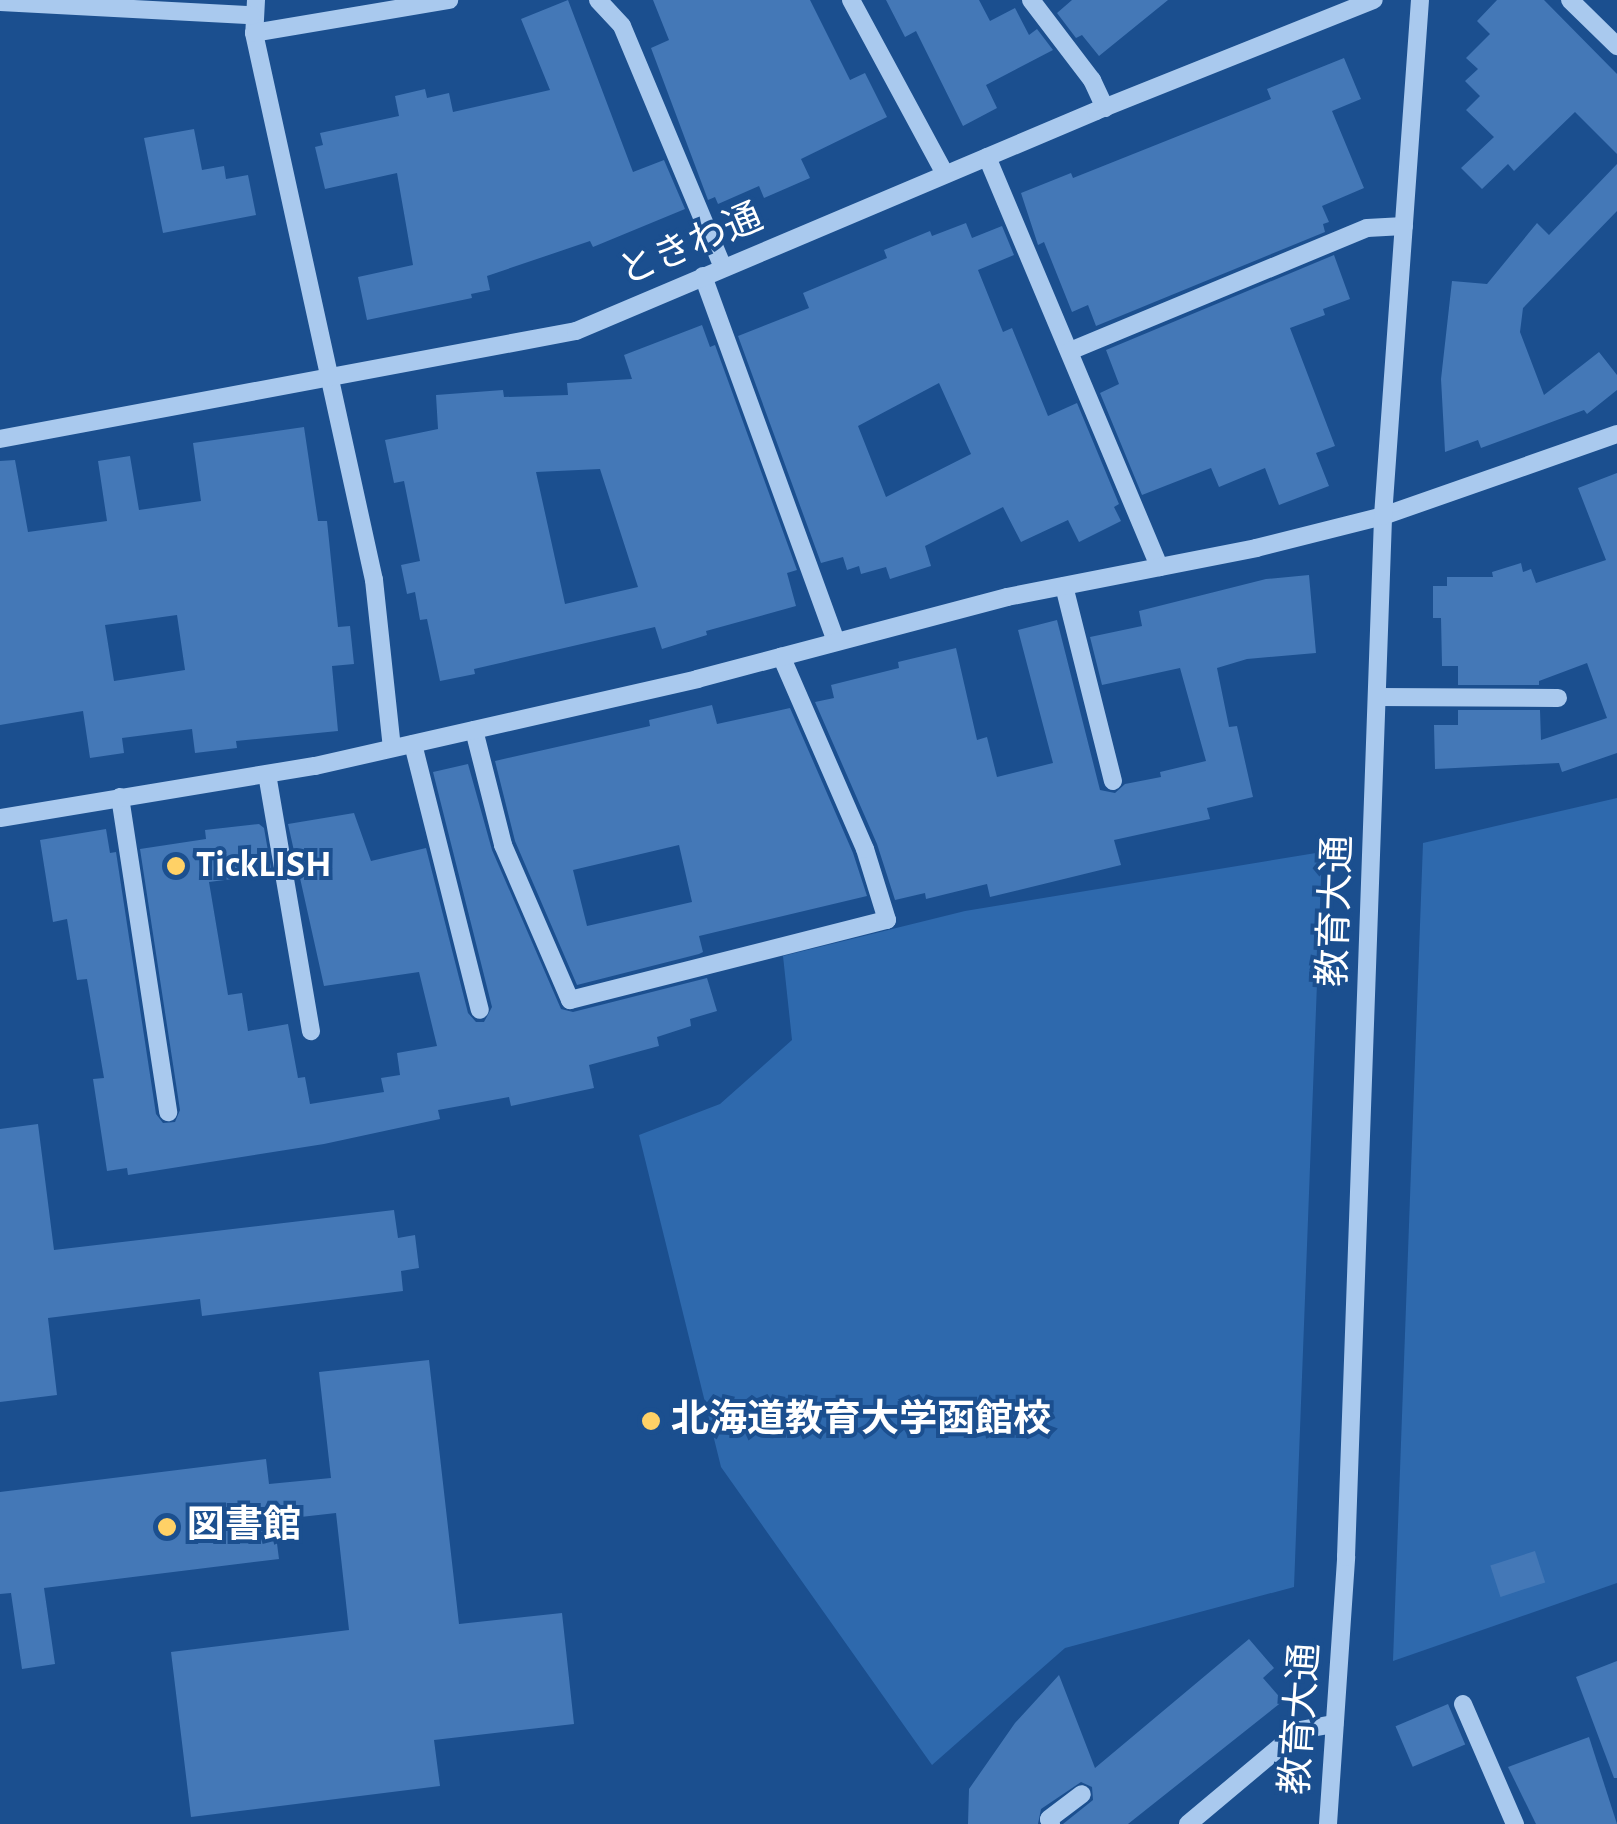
<!DOCTYPE html>
<html>
<head>
<meta charset="utf-8">
<style>
	body { margin:0 }
	#map { position:relative; width:1617px; height:1824px; overflow:hidden; background:#1b4f8f; font-family:"Alegreya Sans","Noto Sans JP",sans-serif }
	div>[style] { position:absolute }
	[style*='--x'] { left:calc(var(--x)*1px); top:calc(var(--y)*1px); width:calc(var(--w)*1px); rotate:calc(var(--a)*1deg) }
	.green>* { inset:0; background:#2e69ad }
	.building>* { inset:0; background:#4478b7; transform-origin:0 0 }
	.minor>* { height:18px; margin:-9px; padding:0 9px; transform-origin:9px; border-radius:9px; background:#a9c9ee }
	.dots>* { width:28px; height:28px; translate:-50% -50%; box-sizing:border-box; border:5px solid #1b4f8f; border-radius:50% }
	span { translate:-50% -50%; white-space:nowrap; text-align:center; line-height:1.15; -webkit-text-stroke:8px #1b4f8f; paint-order:stroke }
	.street-label { font-size:38px; color:#fff }
	.poi-label { font-size:38px; color:#fff; font-weight:700 }
	.left { translate:0 -50%; text-align:left }
</style>
</head>
<body>
<div id="map">
	<div class="green">
		<div style="clip-path:polygon(1617px 798px,1617px 1583px,1393px 1661px,1423px 843px)"></div>
		<div style="clip-path:polygon(1322px 852px,1294px 1587px,1065px 1648px,932px 1765px,721px 1467px,639px 1135px,720px 1104px,792px 1040px,783px 956px,965px 911px)"></div>
	</div>
	<div class="building">
		<div style="clip-path:polygon(568px 0,633px 172px,664px 160px,685px 209px,593px 247px,590px 241px,487px 276px,490px 290px,471px 294px,472px 298px,367px 320px,358px 277px,413px 265px,397px 173px,325px 189px,315px 147px,323px 145px,320px 133px,399px 116px,395px 96px,425px 89px,427px 98px,449px 93px,453px 112px,550px 90px,521px 19px)"></div>
		<div style="clip-path:polygon(653px 0,810px 0,850px 80px,865px 73px,887px 117px,801px 159px,810px 178px,764px 198px,759px 186px,718px 204px,715px 197px,708px 200px,651px 48px,669px 40px)"></div>
		<div style="clip-path:polygon(886px 0,979px 0,990px 21px,1015px 8px,1029px 35px,1037px 29px,1053px 50px,986px 85px,997px 108px,963px 126px,916px 31px,905px 37px)"></div>
		<div style="clip-path:polygon(1072px 0,1168px 0,1099px 56px,1082px 35px,1076px 38px,1057px 13px)"></div>
		<div style="clip-path:polygon(1497px 0,1544px 0,1617px 74px,1617px 154px,1575px 112px,1514px 171px,1508px 164px,1482px 189px,1461px 168px,1494px 137px,1466px 110px,1480px 96px,1465px 81px,1478px 69px,1466px 58px,1490px 34px,1477px 21px)"></div>
		<div style="clip-path:polygon(1344px 58px,1361px 99px,1332px 111px,1364px 188px,1322px 206px,1329px 222px,1323px 224px,1325px 232px,1096px 326px,1088px 305px,1072px 312px,1044px 242px,1038px 245px,1021px 193px,1071px 173px,1073px 178px,1271px 99px,1267px 89px)"></div>
		<div style="clip-path:polygon(194px 129px,202px 170px,224px 166px,226px 179px,248px 175px,256px 215px,163px 233px,144px 138px)"></div>
		<div style="clip-path:polygon(1617px 164px,1617px 211px,1523px 308px,1520px 332px,1544px 395px,1599px 352px,1617px 375px,1617px 390px,1587px 414px,1584px 410px,1481px 448px,1478px 440px,1445px 452px,1441px 379px,1452px 281px,1487px 284px,1537px 223px,1549px 235px)"></div>
		<div style="clip-path:polygon(evenodd,966px 223px,972px 238px,1002px 226px,1014px 255px,978px 270px,1003px 332px,1012px 328px,1048px 416px,1077px 403px,1119px 504px,1114px 507px,1121px 521px,1079px 542px,1068px 520px,1021px 542px,1003px 507px,925px 546px,931px 566px,890px 579px,886px 567px,861px 574px,859px 566px,847px 570px,843px 557px,821px 563px,738px 336px,809px 308px,803px 293px,887px 258px,884px 250px,930px 231px,932px 236px,966px 223px,939px 383px,971px 454px,886px 497px,858px 426px,939px 383px)"></div>
		<div style="clip-path:polygon(1334px 255px,1350px 299px,1323px 309px,1325px 315px,1290px 328px,1335px 446px,1316px 453px,1329px 486px,1279px 505px,1265px 468px,1219px 487px,1211px 468px,1142px 495px,1100px 393px,1119px 384px,1106px 350px)"></div>
		<div style="clip-path:polygon(evenodd,702px 325px,710px 347px,715px 345px,797px 570px,787px 573px,796px 606px,706px 631px,707px 635px,662px 649px,655px 627px,474px 669px,475px 674px,440px 681px,427px 619px,420px 620px,415px 592px,407px 594px,401px 565px,420px 561px,404px 481px,394px 483px,385px 440px,438px 429px,436px 395px,503px 390px,504px 397px,568px 395px,567px 383px,632px 379px,624px 355px,702px 325px,600px 469px,638px 587px,565px 604px,536px 472px,600px 469px)"></div>
		<div style="clip-path:polygon(evenodd,304px 427px,318px 521px,327px 521px,338px 627px,350px 626px,354px 664px,332px 666px,338px 731px,236px 741px,237px 748px,195px 753px,192px 729px,122px 738px,124px 753px,90px 758px,83px 711px,0 725px,0 461px,15px 460px,28px 532px,107px 521px,98px 461px,130px 456px,139px 510px,201px 501px,193px 443px,304px 427px,177px 615px,185px 670px,114px 681px,105px 625px,177px 615px)"></div>
		<div style="clip-path:polygon(1617px 473px,1617px 753px,1562px 772px,1559px 763px,1435px 769px,1434px 725px,1458px 725px,1458px 710px,1540px 710px,1541px 740px,1607px 718px,1587px 663px,1539px 681px,1539px 685px,1458px 685px,1458px 666px,1442px 666px,1441px 618px,1433px 618px,1433px 586px,1447px 586px,1447px 577px,1493px 577px,1492px 572px,1521px 563px,1523px 572px,1531px 569px,1536px 583px,1606px 560px,1578px 488px)"></div>
		<div style="clip-path:polygon(1309px 575px,1316px 653px,1247px 659px,1217px 668px,1229px 727px,1237px 726px,1253px 797px,1207px 808px,1210px 819px,1114px 840px,1121px 865px,990px 897px,987px 884px,926px 899px,925px 893px,895px 900px,877px 844px,815px 702px,834px 698px,831px 685px,899px 668px,898px 662px,956px 648px,977px 740px,987px 737px,997px 777px,1053px 763px,1018px 630px,1057px 620px,1100px 790px,1115px 793px,1125px 784px,1161px 777px,1160px 772px,1206px 761px,1180px 668px,1102px 685px,1090px 637px,1142px 626px,1139px 611px,1266px 579px)"></div>
		<div style="clip-path:polygon(evenodd,712px 705px,717px 724px,790px 708px,853px 853px,867px 896px,699px 936px,703px 952px,699px 954px,577px 985px,515px 841px,495px 761px,650px 726px,649px 720px,712px 705px,679px 845px,692px 902px,587px 926px,573px 870px,679px 845px)"></div>
		<div style="clip-path:polygon(468px 764px,492px 850px,561px 1009px,573px 1012px,707px 978px,717px 1011px,690px 1019px,691px 1026px,657px 1037px,659px 1046px,589px 1065px,594px 1088px,511px 1106px,509px 1097px,438px 1110px,440px 1119px,324px 1144px,128px 1175px,127px 1168px,107px 1171px,93px 1079px,104px 1078px,87px 979px,77px 980px,67px 919px,53px 922px,40px 840px,106px 829px,110px 853px,116px 852px,156px 1114px,163px 1123px,175px 1122px,180px 1110px,140px 849px,206px 839px,205px 830px,259px 824px,264px 828px,272px 874px,209px 882px,228px 995px,242px 993px,248px 1031px,288px 1024px,298px 1078px,305px 1077px,310px 1104px,384px 1092px,381px 1078px,400px 1075px,397px 1053px,437px 1046px,419px 972px,324px 986px,288px 824px,354px 813px,371px 861px,426px 848px,468px 1013px,476px 1022px,484px 1022px,492px 1007px,433px 772px)"></div>
		<div style="clip-path:polygon(38px 1124px,54px 1250px,394px 1210px,398px 1238px,415px 1235px,419px 1268px,401px 1271px,403px 1291px,202px 1316px,200px 1299px,48px 1318px,57px 1395px,0 1402px,0 1129px)"></div>
		<div style="clip-path:polygon(429px 1360px,459px 1624px,562px 1613px,574px 1724px,434px 1740px,440px 1786px,191px 1817px,171px 1652px,349px 1630px,336px 1513px,274px 1520px,279px 1559px,44px 1588px,55px 1664px,22px 1669px,11px 1593px,0 1594px,0 1492px,266px 1459px,269px 1484px,331px 1478px,319px 1372px)"></div>
		<div style="left:1535px;top:1551px;width:33px;height:47px;rotate:72deg"></div>
		<div style="clip-path:polygon(1249px 1639px,1274px 1668px,1263px 1678px,1283px 1701px,1128px 1824px,1063px 1824px,1093px 1800px,1092px 1787px,1081px 1782px,1041px 1809px,1038px 1824px,968px 1824px,969px 1789px,1015px 1723px,1059px 1675px,1095px 1768px)"></div>
		<div style="clip-path:polygon(1617px 1661px,1617px 1778px,1614px 1778px,1576px 1677px)"></div>
		<div style="left:1448px;top:1704px;width:44px;height:57px;rotate:67deg"></div>
		<div style="clip-path:polygon(1589px 1737px,1617px 1824px,1536px 1824px,1508px 1767px)"></div>
	</div>
	<div class="minor">
		<div style="--x:256;--y:0;--w:33;--a:93"></div>
		<div style="--x:254;--y:33;--w:560;--a:77.63"></div>
		<div style="--x:374;--y:580;--w:169;--a:83.9"></div>
		<div style="--x:598;--y:0;--w:35;--a:47"></div>
		<div style="--x:622;--y:26;--w:262;--a:67.3"></div>
		<div style="--x:851;--y:0;--w:198;--a:61.6"></div>
		<div style="--x:1031;--y:0;--w:101;--a:52.7"></div>
		<div style="--x:1092;--y:80;--w:31;--a:65"></div>
		<div style="--x:1570;--y:0;--w:66;--a:44.4"></div>
		<div style="--x:0;--y:2;--w:252;--a:3"></div>
		<div style="--x:254;--y:33;--w:198;--a:-9.6"></div>
		<div style="--x:987;--y:157;--w:445;--a:67.2"></div>
		<div style="--x:703;--y:276;--w:388;--a:70"></div>
		<div style="--x:1070;--y:351;--w:321;--a:-22.5"></div>
		<div style="--x:1367;--y:228;--w:37;--a:-3"></div>
		<div style="--x:0;--y:439;--w:586;--a:-10.62"></div>
		<div style="--x:576;--y:331;--w:565;--a:-22.93"></div>
		<div style="--x:1096;--y:111;--w:299;--a:-21.8"></div>
		<div style="--x:1064;--y:586;--w:201;--a:75.9"></div>
		<div style="--x:1377;--y:697;--w:181;--a:0.3"></div>
		<div style="--x:474;--y:730;--w:119;--a:75.8"></div>
		<div style="--x:503;--y:845;--w:169;--a:66.6"></div>
		<div style="--x:570;--y:1000;--w:327;--a:-14.2"></div>
		<div style="--x:887;--y:920;--w:74;--a:-107.2"></div>
		<div style="--x:865;--y:849;--w:210;--a:-113.5"></div>
		<div style="--x:413;--y:744;--w:274;--a:75.9"></div>
		<div style="--x:267;--y:774;--w:261;--a:80.3"></div>
		<div style="--x:120;--y:797;--w:319;--a:81.3"></div>
		<div style="--x:0;--y:818;--w:319;--a:-9.4"></div>
		<div style="--x:315;--y:766;--w:392;--a:-12.8"></div>
		<div style="--x:697;--y:679;--w:321;--a:-14.8"></div>
		<div style="--x:1007;--y:597;--w:254;--a:-11.1"></div>
		<div style="--x:1256;--y:548;--w:131;--a:-14.1"></div>
		<div style="--x:1383;--y:516;--w:248;--a:-19.3"></div>
		<div style="--x:1463;--y:1704;--w:131;--a:66.6"></div>
		<div style="--x:1051;--y:1824;--w:5;--a:-112"></div>
		<div style="--x:1049;--y:1819;--w:41;--a:-37.1"></div>
		<div style="--x:1188;--y:1824;--w:146;--a:-40"></div>
		<div style="--x:1300;--y:1730;--w:35;--a:-10"></div>
		<div style="--x:1328;--y:1824;--w:268;--a:-86.1"></div>
		<div style="--x:1346;--y:1557;--w:1042;--a:-87.96"></div>
		<div style="--x:1383;--y:516;--w:517;--a:-85.9"></div>
	</div>
	<div class="dots">
		<div style="left:176px;top:866px;background:#ffd166"></div>
		<div style="left:651px;top:1421px;background:#ffd166"></div>
		<div style="left:167px;top:1527px;background:#ffd166"></div>
	</div>
	<div class="street-label">
		<span style="left:691px;top:246px;rotate:-23deg">ときわ通</span>
		<span style="left:1337px;top:911px;rotate:-88deg">教育大通</span>
		<span style="left:1302px;top:1719px;rotate:-86deg">教育大通</span>
	</div>
	<div class="poi-label">
		<span class="left" style="left:196px;top:866px">TickLISH</span>
		<span class="left" style="left:671px;top:1421px">北海道教育大学函館校</span>
		<span class="left" style="left:187px;top:1527px">図書館</span>
	</div>
</div>
</body>
</html>
